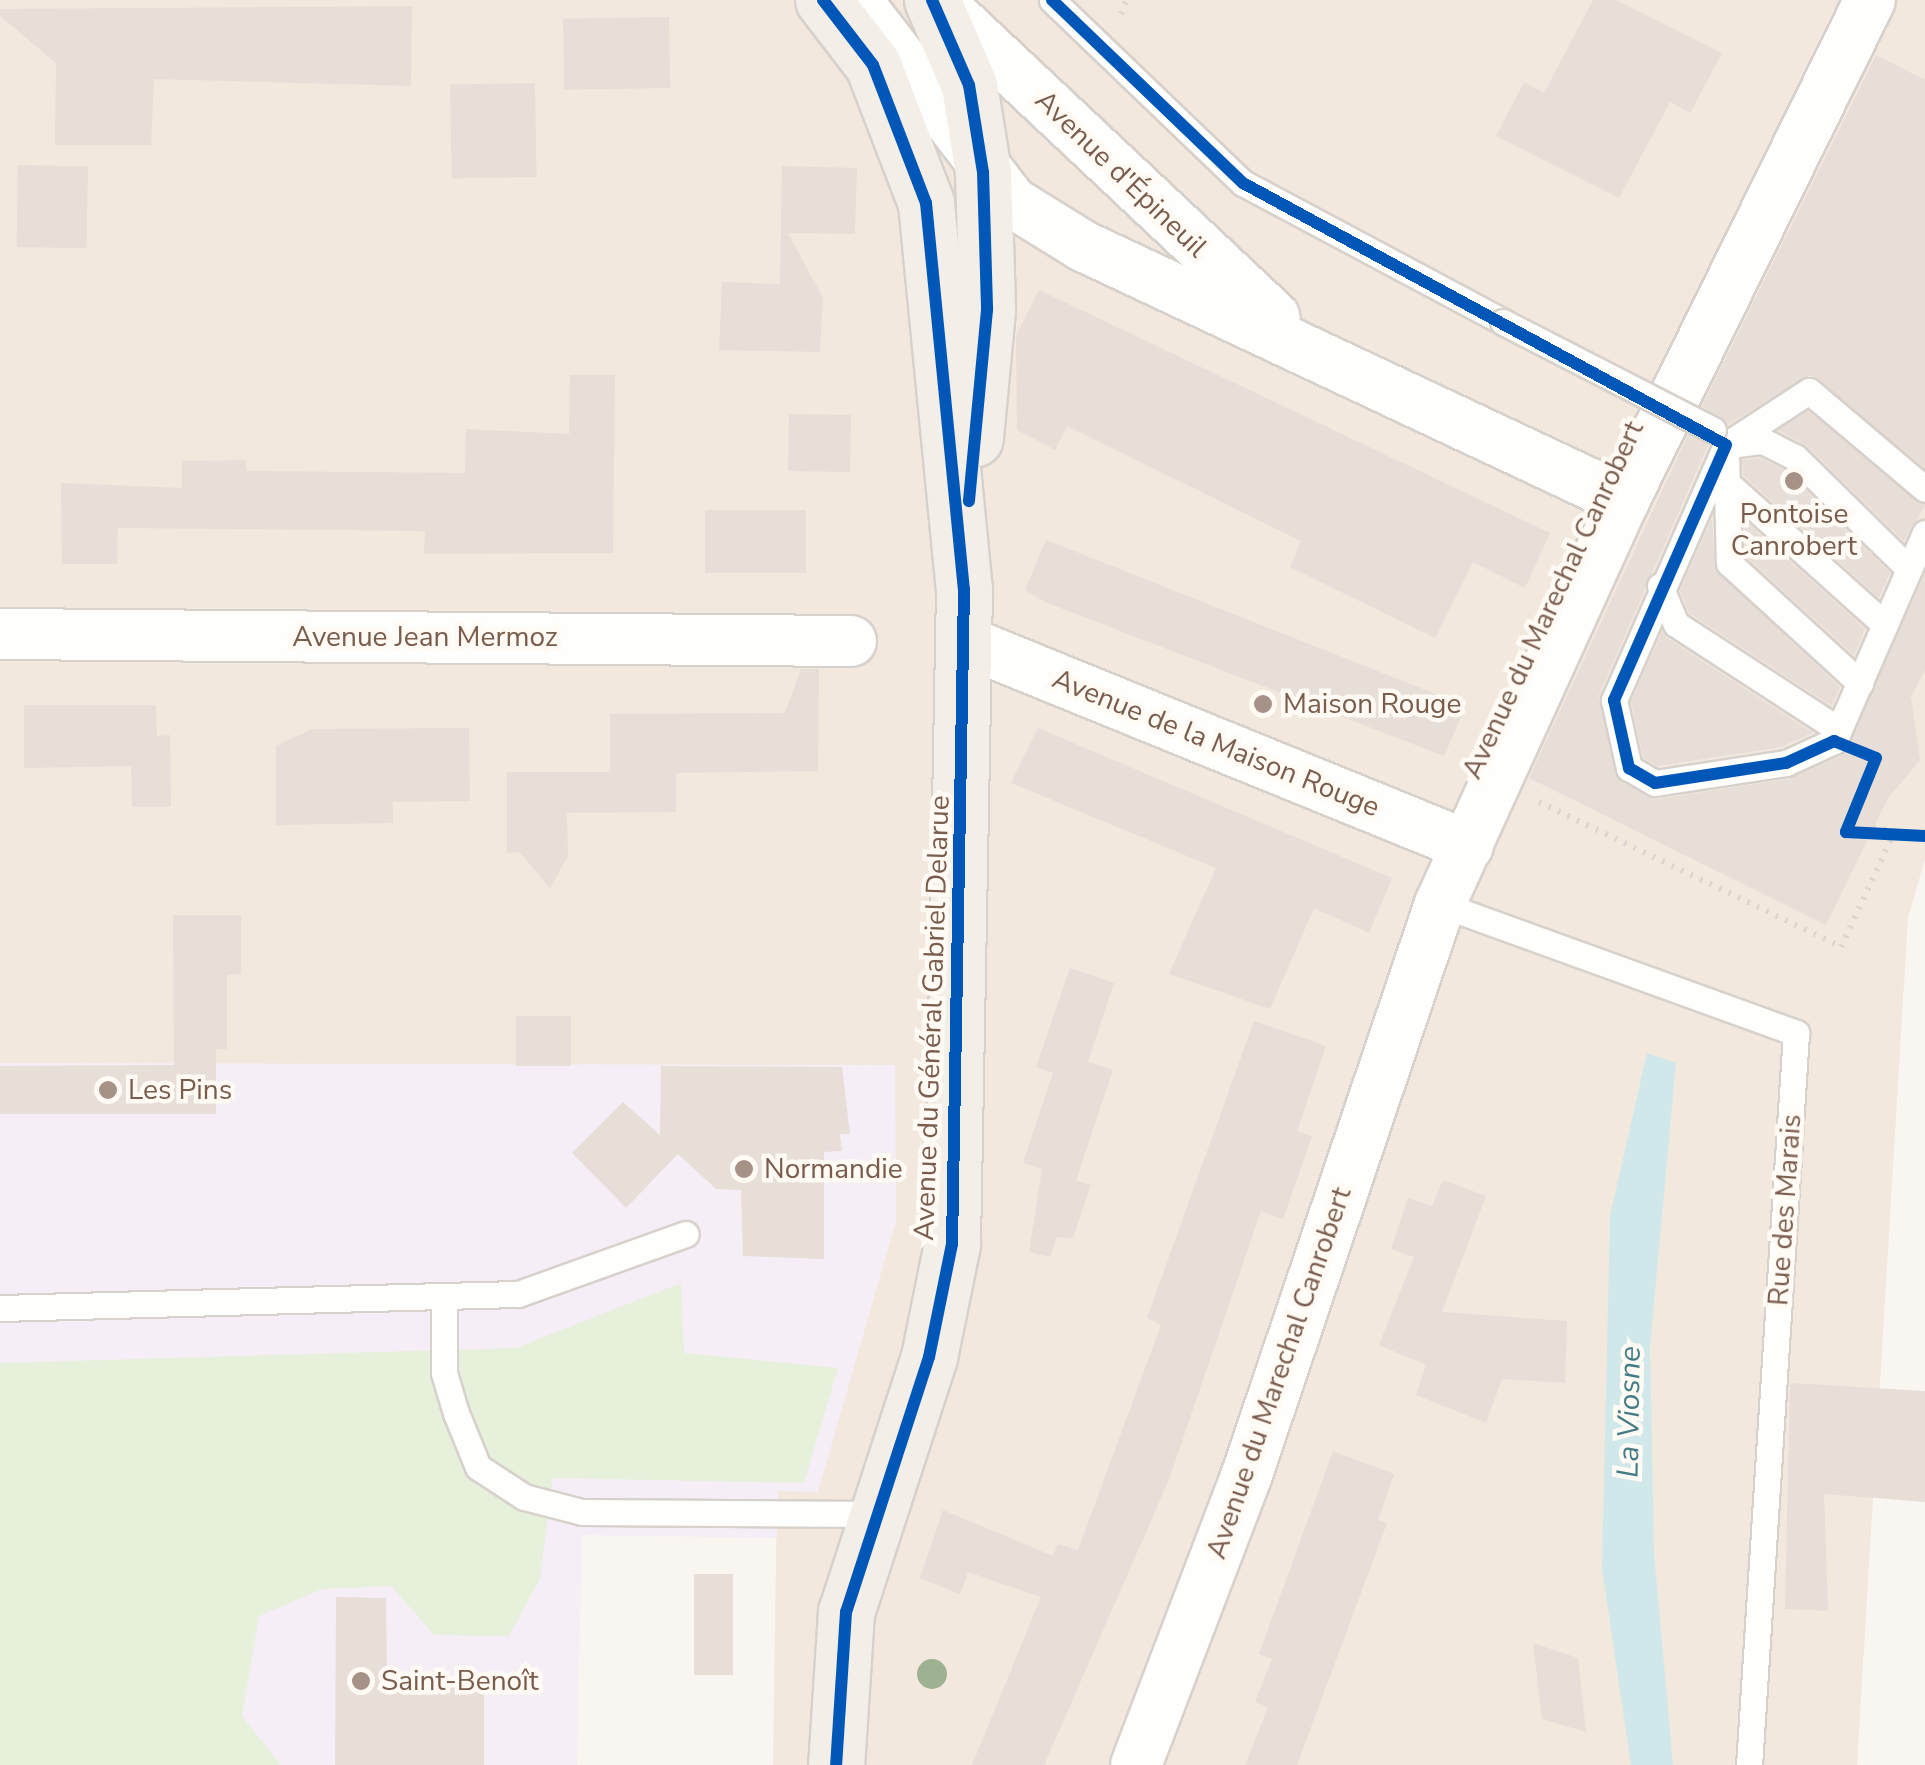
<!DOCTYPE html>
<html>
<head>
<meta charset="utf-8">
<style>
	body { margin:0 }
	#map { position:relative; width:1925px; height:1765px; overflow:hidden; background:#f9f5f0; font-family:"Nunito Sans",sans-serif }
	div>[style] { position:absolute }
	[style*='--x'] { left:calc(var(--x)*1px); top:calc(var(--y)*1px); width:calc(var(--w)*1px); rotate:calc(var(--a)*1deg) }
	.residential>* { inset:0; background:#f2e8de }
	.education>* { inset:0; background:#f6eef6 }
	.green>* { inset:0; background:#e7f0db }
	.water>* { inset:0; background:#d0e8ea }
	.building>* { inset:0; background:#e6ded7; transform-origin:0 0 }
	.path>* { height:6px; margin-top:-3px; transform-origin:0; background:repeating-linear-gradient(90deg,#dcd5d0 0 2.5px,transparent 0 10.5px) }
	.roads { filter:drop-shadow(2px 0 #d7d1cb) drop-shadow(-2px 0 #d7d1cb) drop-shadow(0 2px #d7d1cb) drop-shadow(0 -2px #d7d1cb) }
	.service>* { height:25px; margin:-12.5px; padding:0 12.5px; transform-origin:12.5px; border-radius:12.5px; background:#fefefd }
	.minor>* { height:50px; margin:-25px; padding:0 25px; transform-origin:25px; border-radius:25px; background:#fefefd }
	.primary>* { height:55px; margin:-27.5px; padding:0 27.5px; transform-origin:27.5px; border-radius:27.5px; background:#f3eee8 }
	.bridges { filter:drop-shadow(2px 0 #d7d1cb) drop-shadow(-2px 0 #d7d1cb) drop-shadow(0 2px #d7d1cb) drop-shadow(0 -2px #d7d1cb) }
	.service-bridge>* { height:25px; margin:-12.5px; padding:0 12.5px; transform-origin:12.5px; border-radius:12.5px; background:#fefefd }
	.cycleway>* { height:12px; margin:-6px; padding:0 6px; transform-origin:6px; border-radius:6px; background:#0057b8 }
	.trees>* { width:30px; height:30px; margin:-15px; border-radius:50%; background:#9eb190 }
	.dots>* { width:28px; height:28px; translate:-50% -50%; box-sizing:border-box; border:5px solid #fffaf3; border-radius:50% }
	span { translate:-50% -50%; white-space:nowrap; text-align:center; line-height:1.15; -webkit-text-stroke:9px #fffaf3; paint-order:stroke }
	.street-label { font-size:28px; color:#7a5c4d }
	.poi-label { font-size:28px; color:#7a5c4d }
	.left { translate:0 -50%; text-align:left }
	.water-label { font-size:30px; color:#437c86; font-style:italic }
</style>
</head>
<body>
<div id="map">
	<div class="residential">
		<div style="clip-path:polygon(0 0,1925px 0,1925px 859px,1908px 918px,1857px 1765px,773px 1765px,777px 1491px,0 1067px)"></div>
	</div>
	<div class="education">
		<div style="clip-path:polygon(0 1063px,895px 1065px,896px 1221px,818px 1492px,778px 1491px,777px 1538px,582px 1535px,577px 1765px,0 1765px)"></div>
	</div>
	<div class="green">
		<div style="clip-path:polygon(681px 1283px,684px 1353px,838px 1368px,804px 1483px,553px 1478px,540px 1579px,509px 1636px,434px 1635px,391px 1586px,322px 1589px,259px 1616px,242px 1716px,281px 1765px,0 1765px,0 1363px,516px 1348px)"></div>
	</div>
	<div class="water">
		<div style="clip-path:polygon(1647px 1053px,1676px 1063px,1650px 1347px,1654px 1553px,1673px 1765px,1631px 1765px,1602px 1569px,1610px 1216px)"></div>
	</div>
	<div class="building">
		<div style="clip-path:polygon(1593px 0,1616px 0,1722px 53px,1690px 113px,1670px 102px,1619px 198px,1496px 136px,1524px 82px,1544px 93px)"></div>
		<div style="clip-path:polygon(412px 6px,411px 86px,154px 79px,151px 145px,55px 145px,56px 63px,0 16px,0 9px)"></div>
		<div style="left:669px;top:17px;width:71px;height:106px;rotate:89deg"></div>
		<div style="clip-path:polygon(1876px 55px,1925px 80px,1925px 468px,1811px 375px,1728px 424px,1702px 406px)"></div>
		<div style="left:535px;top:83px;width:94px;height:85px;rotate:89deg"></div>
		<div style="left:18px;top:165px;width:70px;height:82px;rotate:1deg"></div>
		<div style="clip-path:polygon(782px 166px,857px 168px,855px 234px,788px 233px,823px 298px,820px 352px,719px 350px,722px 282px,780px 284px)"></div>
		<div style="clip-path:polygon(1039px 290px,1550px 533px,1525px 588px,1473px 562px,1435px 638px,1290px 567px,1301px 541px,1067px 426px,1055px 450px,1017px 430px,1016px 336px)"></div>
		<div style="clip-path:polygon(570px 375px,615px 375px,613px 553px,424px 554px,425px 531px,118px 528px,117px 564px,62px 564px,61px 483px,182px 488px,182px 461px,246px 460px,246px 471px,465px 473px,466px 429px,569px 434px)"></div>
		<div style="clip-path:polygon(1808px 411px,1925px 505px,1904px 541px,1806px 445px,1778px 430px)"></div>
		<div style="left:789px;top:414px;width:62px;height:57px;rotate:1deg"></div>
		<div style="clip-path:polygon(1688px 435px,1708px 445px,1599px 695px,1621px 782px,1657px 799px,1788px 779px,1841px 756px,1925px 574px,1925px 670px,1911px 697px,1920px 760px,1888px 798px,1826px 925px,1529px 778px)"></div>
		<div style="clip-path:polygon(1760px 458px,1785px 470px,1890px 573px,1879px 598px,1743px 475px,1742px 460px)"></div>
		<div style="left:705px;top:510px;width:101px;height:63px"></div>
		<div style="clip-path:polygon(1712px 518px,1715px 570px,1840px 687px,1832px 706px,1689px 613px,1680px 591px)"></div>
		<div style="clip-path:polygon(1744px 520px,1865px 629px,1854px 655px,1745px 556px)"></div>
		<div style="clip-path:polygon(1046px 540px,1466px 706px,1444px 756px,1045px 602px,1025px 590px)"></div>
		<div style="clip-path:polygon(1662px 632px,1667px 638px,1813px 733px,1781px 747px,1658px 766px,1643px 758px,1631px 702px)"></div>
		<div style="clip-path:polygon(801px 669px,819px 669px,818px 771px,676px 773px,676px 812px,567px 813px,568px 856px,550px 888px,519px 852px,507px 853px,507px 772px,610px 772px,610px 714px,785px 713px)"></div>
		<div style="clip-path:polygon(24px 705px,156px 705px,157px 736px,170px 735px,171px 807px,132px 807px,131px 766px,24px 768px)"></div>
		<div style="clip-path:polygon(469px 728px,470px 801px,393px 802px,393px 823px,276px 825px,276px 746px,312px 729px)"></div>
		<div style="clip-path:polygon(1038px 728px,1392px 878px,1369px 933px,1314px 908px,1270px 1009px,1169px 974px,1216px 868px,1011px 783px)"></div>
		<div style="clip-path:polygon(173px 915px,241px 915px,241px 974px,227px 975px,227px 1049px,216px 1049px,216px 1114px,0 1114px,0 1066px,174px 1065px)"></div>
		<div style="clip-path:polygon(1070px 968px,1114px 983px,1088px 1062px,1113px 1070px,1076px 1180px,1091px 1185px,1073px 1238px,1057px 1237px,1050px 1257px,1029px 1252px,1042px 1169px,1023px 1163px,1053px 1073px,1036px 1067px)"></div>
		<div style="left:516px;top:1016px;width:55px;height:50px"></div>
		<div style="clip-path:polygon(1254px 1021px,1326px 1046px,1297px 1131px,1312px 1136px,1283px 1219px,1261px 1211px,1168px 1482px,1044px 1765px,972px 1765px,1041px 1597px,968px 1572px,960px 1594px,920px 1578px,943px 1510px,1053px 1556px,1058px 1544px,1078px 1550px,1161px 1325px,1147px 1318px)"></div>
		<div style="clip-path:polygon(661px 1066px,842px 1067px,850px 1134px,840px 1134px,842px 1151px,824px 1152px,824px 1259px,743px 1256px,741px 1190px,716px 1189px,678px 1154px,626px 1208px,572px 1153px,623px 1102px,660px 1135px)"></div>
		<div style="clip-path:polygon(1443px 1180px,1486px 1196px,1442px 1312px,1567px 1321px,1565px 1383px,1502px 1379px,1486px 1423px,1416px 1395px,1426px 1365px,1379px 1345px,1414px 1257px,1391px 1249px,1408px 1198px,1432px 1206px)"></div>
		<div style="clip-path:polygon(1790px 1383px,1925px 1391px,1925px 1502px,1824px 1494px,1828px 1611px,1785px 1609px)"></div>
		<div style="clip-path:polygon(1333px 1451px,1394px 1474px,1378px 1520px,1387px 1523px,1297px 1765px,1245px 1765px,1268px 1707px,1255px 1702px,1272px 1659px,1259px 1654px)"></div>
		<div style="left:694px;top:1574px;width:39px;height:101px"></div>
		<div style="clip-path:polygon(336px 1597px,386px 1598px,387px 1681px,484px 1681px,484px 1765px,335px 1765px)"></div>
		<div style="clip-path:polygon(1533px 1643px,1578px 1658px,1586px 1732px,1542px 1719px)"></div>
	</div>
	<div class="path">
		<div style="--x:1121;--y:14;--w:15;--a:-67"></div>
		<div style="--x:1539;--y:802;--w:335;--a:25.6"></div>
		<div style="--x:1841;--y:947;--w:123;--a:-65.1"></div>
		<div style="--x:1873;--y:828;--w:53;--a:8.7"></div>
	</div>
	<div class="roads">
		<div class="service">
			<div style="--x:1052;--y:0;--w:265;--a:43.8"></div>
			<div style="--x:1243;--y:183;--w:295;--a:28.1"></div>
			<div style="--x:1729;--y:445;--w:34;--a:-7"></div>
			<div style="--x:1763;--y:441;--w:36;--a:27"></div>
			<div style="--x:1795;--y:457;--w:160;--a:44.5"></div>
			<div style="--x:1726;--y:452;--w:111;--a:88.5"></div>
			<div style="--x:1729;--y:563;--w:178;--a:42.5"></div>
			<div style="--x:1727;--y:483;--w:212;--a:41.9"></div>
			<div style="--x:1925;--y:489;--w:152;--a:-139.8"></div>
			<div style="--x:1809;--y:391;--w:99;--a:147"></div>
			<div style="--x:1726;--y:445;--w:279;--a:113.7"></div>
			<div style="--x:1614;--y:700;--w:70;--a:77.6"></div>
			<div style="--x:1629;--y:768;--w:30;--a:30"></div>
			<div style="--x:1655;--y:783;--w:133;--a:-8.7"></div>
			<div style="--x:1786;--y:763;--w:53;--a:-24.6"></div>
			<div style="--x:1834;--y:741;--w:227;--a:-66.4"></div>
			<div style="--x:1660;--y:586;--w:41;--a:67.2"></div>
			<div style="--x:1676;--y:624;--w:194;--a:33"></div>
			<div style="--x:1440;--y:904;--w:379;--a:19.9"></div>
			<div style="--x:1796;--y:1033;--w:734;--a:93.67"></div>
			<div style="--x:444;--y:1296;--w:77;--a:90"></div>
			<div style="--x:444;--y:1373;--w:42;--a:73.3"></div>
			<div style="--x:456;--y:1413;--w:58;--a:67.8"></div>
			<div style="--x:478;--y:1467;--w:55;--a:33.1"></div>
			<div style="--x:524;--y:1497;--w:60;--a:14.5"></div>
			<div style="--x:582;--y:1512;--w:289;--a:0.4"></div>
			<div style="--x:0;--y:1308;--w:518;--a:-1.55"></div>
			<div style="--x:518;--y:1294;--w:178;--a:-19.7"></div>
		</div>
		<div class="minor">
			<div style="--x:856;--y:0;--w:255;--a:52.3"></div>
			<div style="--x:1012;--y:202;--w:84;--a:31.8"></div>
			<div style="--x:1083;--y:246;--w:598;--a:25.15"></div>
			<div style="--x:937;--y:0;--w:463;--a:43.2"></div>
			<div style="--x:0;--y:634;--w:851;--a:0.47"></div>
			<div style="--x:964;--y:641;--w:544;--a:22.13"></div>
			<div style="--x:1136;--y:1765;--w:308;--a:-69.1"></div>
			<div style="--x:1246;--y:1477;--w:605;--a:-71.3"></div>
			<div style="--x:1440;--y:904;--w:444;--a:-65.5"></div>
			<div style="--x:1624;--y:500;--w:557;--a:-63.8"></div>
		</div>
		<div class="primary">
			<div style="--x:823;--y:0;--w:82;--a:52.4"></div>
			<div style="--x:873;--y:65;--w:148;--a:69"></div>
			<div style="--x:926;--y:203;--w:388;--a:84.4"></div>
			<div style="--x:964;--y:589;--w:655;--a:91.05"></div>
			<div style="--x:952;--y:1244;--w:115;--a:101.5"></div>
			<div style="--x:929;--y:1357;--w:268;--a:108"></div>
			<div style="--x:846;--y:1612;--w:153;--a:93.7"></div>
			<div style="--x:932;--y:0;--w:93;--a:66.5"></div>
			<div style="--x:969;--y:85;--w:88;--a:80.9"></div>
			<div style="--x:983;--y:172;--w:138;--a:88.3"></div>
			<div style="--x:987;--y:310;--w:129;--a:95.4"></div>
		</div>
	</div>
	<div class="bridges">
		<div class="service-bridge">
			<div style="--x:1503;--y:322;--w:236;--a:27.2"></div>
		</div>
	</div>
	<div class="cycleway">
		<div style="--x:823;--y:0;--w:82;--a:52.4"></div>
		<div style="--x:873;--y:65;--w:148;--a:69"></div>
		<div style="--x:926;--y:203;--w:388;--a:84.4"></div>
		<div style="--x:964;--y:589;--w:655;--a:91.05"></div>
		<div style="--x:952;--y:1244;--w:115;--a:101.5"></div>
		<div style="--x:929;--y:1357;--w:268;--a:108"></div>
		<div style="--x:846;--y:1612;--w:153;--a:93.7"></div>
		<div style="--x:932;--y:0;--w:93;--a:66.5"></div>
		<div style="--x:969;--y:85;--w:88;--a:80.9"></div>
		<div style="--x:983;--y:172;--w:138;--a:88.3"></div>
		<div style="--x:987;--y:310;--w:192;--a:95.4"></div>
		<div style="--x:1052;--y:0;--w:265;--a:43.8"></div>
		<div style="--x:1243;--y:183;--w:549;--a:28.48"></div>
		<div style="--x:1726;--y:445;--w:279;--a:113.7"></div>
		<div style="--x:1614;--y:700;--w:70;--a:77.6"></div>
		<div style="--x:1629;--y:768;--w:30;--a:30"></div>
		<div style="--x:1655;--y:783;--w:133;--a:-8.7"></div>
		<div style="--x:1786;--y:763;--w:53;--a:-24.6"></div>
		<div style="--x:1834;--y:741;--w:45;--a:22"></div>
		<div style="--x:1876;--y:758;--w:80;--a:112.1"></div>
		<div style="--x:1846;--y:832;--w:79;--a:2.9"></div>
	</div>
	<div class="trees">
		<div style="left:932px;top:1674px"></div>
	</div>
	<div class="dots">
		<div style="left:1794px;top:481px;background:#a69286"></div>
		<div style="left:1263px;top:704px;background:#a69286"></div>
		<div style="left:108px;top:1090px;background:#a69286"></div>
		<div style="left:744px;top:1169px;background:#a69286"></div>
		<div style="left:361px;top:1681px;background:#a69286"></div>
	</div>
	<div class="street-label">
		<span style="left:1121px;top:174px;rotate:44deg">Avenue d'Épineuil</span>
		<span style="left:1553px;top:600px;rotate:-65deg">Avenue du Marechal Canrobert</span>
		<span style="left:425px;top:637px">Avenue Jean Mermoz</span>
		<span style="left:1216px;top:743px;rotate:22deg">Avenue de la Maison Rouge</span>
		<span style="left:932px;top:1018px;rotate:-88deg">Avenue du Général Gabriel Delarue</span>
		<span style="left:1785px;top:1210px;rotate:-86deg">Rue des Marais</span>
		<span style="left:1279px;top:1373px;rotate:-71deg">Avenue du Marechal Canrobert</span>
	</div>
	<div class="poi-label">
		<span style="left:1794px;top:530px">Pontoise<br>Canrobert</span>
		<span class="left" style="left:1283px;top:704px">Maison Rouge</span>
		<span class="left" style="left:128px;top:1090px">Les Pins</span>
		<span class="left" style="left:764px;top:1169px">Normandie</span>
		<span class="left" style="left:381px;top:1681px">Saint-Benoît</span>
	</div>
	<div class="water-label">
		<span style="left:1630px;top:1412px;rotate:-89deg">La Viosne</span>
	</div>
</div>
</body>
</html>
